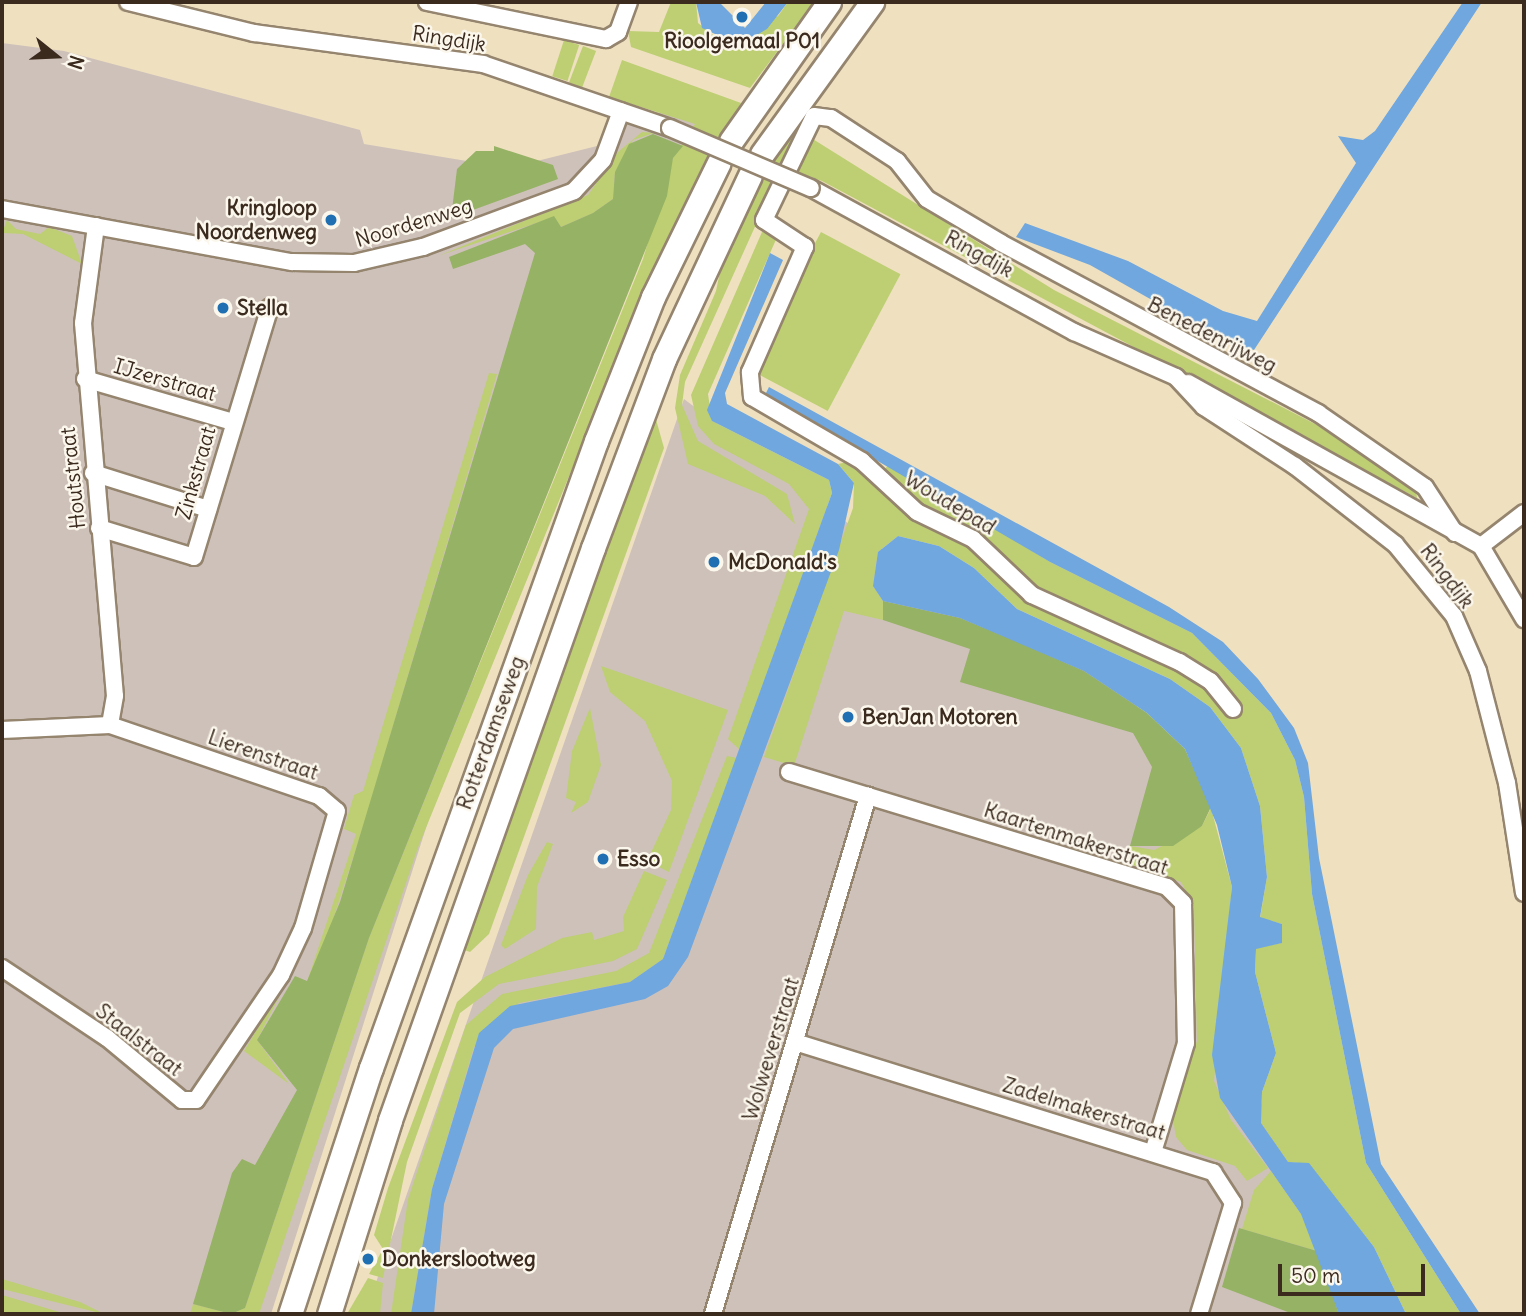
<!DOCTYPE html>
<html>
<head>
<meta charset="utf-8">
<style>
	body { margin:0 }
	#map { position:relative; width:1526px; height:1316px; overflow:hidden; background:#efe0c0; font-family:Delius,sans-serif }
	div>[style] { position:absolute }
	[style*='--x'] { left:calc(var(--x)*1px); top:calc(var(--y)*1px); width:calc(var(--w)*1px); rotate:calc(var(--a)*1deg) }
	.industrial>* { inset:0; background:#cec1ba }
	.green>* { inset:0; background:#bdcf72; transform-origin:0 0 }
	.forest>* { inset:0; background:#96b264 }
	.water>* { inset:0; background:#6fa7de }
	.roads { filter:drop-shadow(2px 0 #95856f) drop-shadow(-2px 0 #95856f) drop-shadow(0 2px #95856f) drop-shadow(0 -2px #95856f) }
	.street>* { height:16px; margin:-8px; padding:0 8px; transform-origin:8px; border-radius:8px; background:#fff }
	.secondary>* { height:23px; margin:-11.5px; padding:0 11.5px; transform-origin:11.5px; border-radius:11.5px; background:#fff }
	.bridges { filter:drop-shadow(2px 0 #95856f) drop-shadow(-2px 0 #95856f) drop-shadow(0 2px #95856f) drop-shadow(0 -2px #95856f) }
	.street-bridge>* { height:16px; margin:-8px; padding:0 8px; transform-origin:8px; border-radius:8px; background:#fff }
	.dots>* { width:19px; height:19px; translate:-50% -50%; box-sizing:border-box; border:4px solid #fbf7ec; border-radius:50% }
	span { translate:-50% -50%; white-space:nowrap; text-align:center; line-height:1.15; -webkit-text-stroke:5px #fbf7ec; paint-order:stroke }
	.street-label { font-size:21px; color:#3b2a1e }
	.poi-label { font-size:21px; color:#3b2a1e; font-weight:700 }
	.right { translate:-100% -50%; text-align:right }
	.left { translate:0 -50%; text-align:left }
	.frame { position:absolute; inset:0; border:4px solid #3b2a1e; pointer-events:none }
	.north { position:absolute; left:21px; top:21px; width:70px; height:70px; -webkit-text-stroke:5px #fbf7ec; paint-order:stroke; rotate:108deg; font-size:19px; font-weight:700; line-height:28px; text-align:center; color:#3b2a1e }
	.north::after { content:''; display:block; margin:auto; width:24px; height:32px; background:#3b2a1e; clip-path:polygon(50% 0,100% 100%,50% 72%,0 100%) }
	.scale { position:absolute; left:1278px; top:1264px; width:147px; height:32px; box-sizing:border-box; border:4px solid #3b2a1e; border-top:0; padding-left:9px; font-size:21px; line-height:24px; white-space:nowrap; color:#3b2a1e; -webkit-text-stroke:5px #fbf7ec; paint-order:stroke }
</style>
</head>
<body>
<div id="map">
	<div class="industrial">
		<div style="clip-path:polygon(2px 43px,64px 51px,360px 130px,364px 144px,509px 168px,609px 143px,621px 111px,709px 115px,563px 398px,271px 1314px,2px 1314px)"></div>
		<div style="clip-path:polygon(684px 399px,911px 571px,1131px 686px,1243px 1067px,1368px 1314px,365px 1314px)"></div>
	</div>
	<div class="green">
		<div style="clip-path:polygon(671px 2px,696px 2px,698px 23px,718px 39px,778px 16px,788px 2px,814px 2px,750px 88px,631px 47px,628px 31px,659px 32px)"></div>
		<div style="left:564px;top:40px;width:16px;height:38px;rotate:18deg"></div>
		<div style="left:583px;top:46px;width:14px;height:39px;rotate:21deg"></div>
		<div style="clip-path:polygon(622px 60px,741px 103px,644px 292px,419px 845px,259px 1314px,190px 1314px,193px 1304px,231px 1314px,245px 1308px,369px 938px,643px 259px,673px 158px,695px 124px,609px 97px)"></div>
		<div style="clip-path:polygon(793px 125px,799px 129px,685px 382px,682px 405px,698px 441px,787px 494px,795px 524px,765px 496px,688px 464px,675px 408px,680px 375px,716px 291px,726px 243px)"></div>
		<div style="clip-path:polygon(642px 132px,654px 133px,633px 140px,615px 172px,613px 199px,593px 213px,561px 227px,554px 217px,438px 256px,588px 195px,618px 152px)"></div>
		<div style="clip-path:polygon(808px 136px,1054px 290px,1317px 425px,1416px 490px,1417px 498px,822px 181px,791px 170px)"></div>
		<div style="clip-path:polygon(7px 220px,16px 229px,40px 234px,49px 227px,72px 236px,82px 264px,23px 234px,2px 233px)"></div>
		<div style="clip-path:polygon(762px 232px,778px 235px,708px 394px,712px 421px,829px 480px,832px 493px,740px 750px,728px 739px,809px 509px,789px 484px,714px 444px,698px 426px,691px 395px)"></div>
		<div style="left:821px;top:232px;width:90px;height:155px;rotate:28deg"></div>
		<div style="clip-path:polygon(489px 373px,497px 374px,365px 821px,326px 941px,307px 982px,356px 834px,344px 829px,354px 795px,363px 791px)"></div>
		<div style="clip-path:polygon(655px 416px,664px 448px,489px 934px,470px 952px,462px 949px)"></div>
		<div style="clip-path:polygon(852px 461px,895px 503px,968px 543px,1017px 589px,1055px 612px,980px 540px,893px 491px,881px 474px,889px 464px,1050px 562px,1192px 633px,1271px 713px,1295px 760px,1304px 797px,1312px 894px,1366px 1163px,1461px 1314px,1406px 1314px,1374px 1247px,1309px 1164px,1288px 1162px,1261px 1123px,1262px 1092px,1276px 1053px,1255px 972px,1256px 948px,1281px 943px,1282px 924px,1260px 918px,1267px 877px,1260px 806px,1241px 748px,1210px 707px,1170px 679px,1017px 609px,974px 568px,939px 546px,898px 536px,878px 552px,873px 586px,883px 601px,883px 620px,844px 611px,794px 766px,764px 757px,853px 508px,854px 483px,838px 464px)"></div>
		<div style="clip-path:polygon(601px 666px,728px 710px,669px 872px,647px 861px,671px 810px,672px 781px,645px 721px,610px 692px)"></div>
		<div style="clip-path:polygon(590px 708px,601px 765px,588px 802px,571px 813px,576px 802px,566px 798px,572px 751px)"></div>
		<div style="clip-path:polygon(727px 756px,737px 758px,663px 959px,630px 982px,519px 1003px,474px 1047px,432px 1189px,411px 1314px,391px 1314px,408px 1199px,466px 1025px,502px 994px,616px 971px,649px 953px)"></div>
		<div style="clip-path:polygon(1211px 808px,1232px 887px,1214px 1081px,1231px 1120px,1268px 1168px,1247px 1181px,1235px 1166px,1187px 1150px,1176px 1137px,1173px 1120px,1197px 1041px,1194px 905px,1181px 882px,1124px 862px,1130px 846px,1154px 850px,1202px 826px)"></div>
		<div style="clip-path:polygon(547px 842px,553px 844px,537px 887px,536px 929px,505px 949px,501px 945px,528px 875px)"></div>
		<div style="clip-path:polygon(644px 871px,667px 880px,637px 949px,613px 961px,499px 984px,460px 1013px,407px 1162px,383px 1278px,369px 1274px,383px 1249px,374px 1235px,388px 1188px,457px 1002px,485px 977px,562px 938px,592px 932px,594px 940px,624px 931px,623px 917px)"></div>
		<div style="clip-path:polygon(291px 974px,257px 1040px,289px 1084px,244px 1051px)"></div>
		<div style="clip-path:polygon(1271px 1171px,1301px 1214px,1317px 1251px,1242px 1229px,1254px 1190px)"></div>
		<div style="clip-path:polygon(368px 1278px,383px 1283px,380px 1314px,347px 1314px)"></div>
		<div style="clip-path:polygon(2px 1279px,80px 1302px,104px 1314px,2px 1289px)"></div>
		<div style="clip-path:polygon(2px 1295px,66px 1314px,2px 1314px)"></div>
	</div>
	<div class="forest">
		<div style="clip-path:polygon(653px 134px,683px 146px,673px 158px,667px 196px,369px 938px,245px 1308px,231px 1314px,193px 1304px,232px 1173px,242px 1159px,255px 1165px,297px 1090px,257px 1040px,295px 976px,307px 981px,340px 902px,535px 253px,525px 244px,453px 269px,449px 257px,554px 216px,561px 227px,593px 213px,613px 199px,615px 172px,629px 144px)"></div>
		<div style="clip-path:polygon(494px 146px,553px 165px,558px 179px,451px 218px,457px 169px,476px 151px,494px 151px)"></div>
		<div style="clip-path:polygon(883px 601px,960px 618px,1013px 640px,1084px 671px,1147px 713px,1185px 749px,1211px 807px,1202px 826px,1173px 846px,1130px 846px,1152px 767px,1133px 733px,960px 682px,970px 649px,883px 620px)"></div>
		<div style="clip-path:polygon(1239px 1228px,1317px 1251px,1339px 1314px,1293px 1314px,1222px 1287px)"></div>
	</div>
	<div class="water">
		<div style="clip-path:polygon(696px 2px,719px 2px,745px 28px,766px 2px,788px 2px,767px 29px,739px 45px,702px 28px)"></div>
		<div style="clip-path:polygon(1463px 2px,1482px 2px,1254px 350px,1221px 339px,1090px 265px,1016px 237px,1025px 223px,1128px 261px,1223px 311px,1257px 321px,1356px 163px,1338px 136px,1363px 140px,1375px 131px)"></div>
		<div style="clip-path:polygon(770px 253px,783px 260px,725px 393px,727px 404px,838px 464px,854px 483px,839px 550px,688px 957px,668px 986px,645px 999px,513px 1029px,494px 1048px,444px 1204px,434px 1314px,411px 1314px,432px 1189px,479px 1033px,510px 1006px,630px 982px,663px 959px,832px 493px,829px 480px,712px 421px,707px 410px)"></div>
		<div style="clip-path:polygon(769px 387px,1169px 607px,1223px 642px,1258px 679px,1294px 728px,1308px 763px,1319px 858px,1381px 1164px,1480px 1314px,1461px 1314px,1366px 1163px,1312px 894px,1304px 797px,1295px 760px,1271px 713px,1192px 633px,1050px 562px,765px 395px)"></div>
		<div style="clip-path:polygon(898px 536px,939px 546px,974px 568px,1017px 609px,1170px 679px,1210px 707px,1241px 748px,1260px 806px,1267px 877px,1260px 917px,1282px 924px,1282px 943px,1256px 949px,1255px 972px,1276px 1053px,1262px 1092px,1261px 1123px,1288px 1162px,1309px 1163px,1374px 1247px,1406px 1314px,1339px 1314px,1301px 1214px,1220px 1098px,1212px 1055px,1232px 887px,1217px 825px,1185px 749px,1147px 713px,1084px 671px,960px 618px,883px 601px,873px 586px,878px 552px)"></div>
	</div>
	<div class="roads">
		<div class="street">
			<div style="--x:128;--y:2;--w:130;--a:13.8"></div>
			<div style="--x:254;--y:33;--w:231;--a:7.7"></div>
			<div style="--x:483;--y:64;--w:198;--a:18.9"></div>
			<div style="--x:427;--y:2;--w:183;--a:11.7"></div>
			<div style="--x:606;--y:39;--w:14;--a:-30"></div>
			<div style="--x:618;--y:32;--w:32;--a:-70"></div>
			<div style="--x:811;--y:188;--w:300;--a:28.7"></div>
			<div style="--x:1074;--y:332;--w:111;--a:23.8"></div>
			<div style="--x:1176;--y:377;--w:41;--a:47"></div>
			<div style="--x:1204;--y:407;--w:108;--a:33"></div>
			<div style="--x:1295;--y:466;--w:127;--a:38"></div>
			<div style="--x:1395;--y:544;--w:93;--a:50.7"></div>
			<div style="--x:1454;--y:616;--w:60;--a:66.4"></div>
			<div style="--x:1478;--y:671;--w:116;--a:75.5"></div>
			<div style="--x:1507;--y:783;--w:111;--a:81.2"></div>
			<div style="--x:2;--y:209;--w:295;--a:10.4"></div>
			<div style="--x:292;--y:262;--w:62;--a:0.9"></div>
			<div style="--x:354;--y:263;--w:71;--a:-13.1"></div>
			<div style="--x:423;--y:247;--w:161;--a:-20.3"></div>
			<div style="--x:574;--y:191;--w:42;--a:-46.9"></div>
			<div style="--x:603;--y:160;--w:52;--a:-69.8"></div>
			<div style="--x:96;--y:226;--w:98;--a:97.6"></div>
			<div style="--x:83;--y:323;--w:374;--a:85.1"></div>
			<div style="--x:115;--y:696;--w:29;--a:100"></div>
			<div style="--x:85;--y:379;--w:154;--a:16.2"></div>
			<div style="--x:1188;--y:383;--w:335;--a:29.1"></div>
			<div style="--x:1481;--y:546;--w:85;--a:59.5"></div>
			<div style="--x:93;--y:473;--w:121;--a:17.4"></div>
			<div style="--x:99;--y:528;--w:99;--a:17"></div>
			<div style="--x:194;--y:557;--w:261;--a:-73.1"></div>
			<div style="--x:1481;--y:546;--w:54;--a:-37.5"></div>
			<div style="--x:1233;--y:709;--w:36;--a:-129"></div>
			<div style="--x:1210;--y:681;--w:36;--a:-148"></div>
			<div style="--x:1179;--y:662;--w:162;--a:-155.5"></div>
			<div style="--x:1032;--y:595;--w:81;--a:-136.5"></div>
			<div style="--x:973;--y:539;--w:62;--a:-154.3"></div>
			<div style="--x:917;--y:512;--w:75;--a:-137.2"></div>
			<div style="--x:862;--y:461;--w:127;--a:-149.8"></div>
			<div style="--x:752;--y:397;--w:25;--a:-95"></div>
			<div style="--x:750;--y:372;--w:137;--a:-66.3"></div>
			<div style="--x:805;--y:247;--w:49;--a:-146.6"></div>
			<div style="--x:764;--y:220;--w:115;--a:-64.3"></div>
			<div style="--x:814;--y:116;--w:17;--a:7"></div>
			<div style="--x:831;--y:118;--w:79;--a:33.1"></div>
			<div style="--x:897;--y:161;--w:48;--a:51.7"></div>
			<div style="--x:927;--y:199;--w:86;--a:30.7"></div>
			<div style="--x:1001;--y:243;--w:360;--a:28.2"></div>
			<div style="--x:1318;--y:413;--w:130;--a:34.7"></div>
			<div style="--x:1425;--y:487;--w:55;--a:56.9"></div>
			<div style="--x:2;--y:730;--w:108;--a:-2.7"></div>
			<div style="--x:110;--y:725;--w:221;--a:18.8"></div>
			<div style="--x:319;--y:796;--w:23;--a:40"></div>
			<div style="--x:337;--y:811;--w:122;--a:106.2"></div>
			<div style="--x:303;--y:928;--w:52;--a:115.1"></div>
			<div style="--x:281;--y:975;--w:151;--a:124.2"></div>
			<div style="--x:196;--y:1100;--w:14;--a:180"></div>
			<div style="--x:182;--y:1100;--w:97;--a:-140.4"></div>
			<div style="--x:107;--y:1038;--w:126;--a:-146.3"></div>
			<div style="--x:789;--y:772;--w:395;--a:16.9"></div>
			<div style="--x:1167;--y:887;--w:23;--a:45"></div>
			<div style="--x:1183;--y:903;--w:140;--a:88.8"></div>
			<div style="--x:1186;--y:1043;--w:114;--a:106.8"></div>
			<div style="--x:795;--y:1042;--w:438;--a:17.3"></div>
			<div style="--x:1213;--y:1172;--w:37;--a:57"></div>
			<div style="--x:1233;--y:1203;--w:116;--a:107"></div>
			<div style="--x:713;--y:1314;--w:541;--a:-73.34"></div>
		</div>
		<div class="secondary">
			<div style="--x:731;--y:141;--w:170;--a:-54.8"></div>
			<div style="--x:762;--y:154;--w:188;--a:-54.1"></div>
			<div style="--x:290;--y:1314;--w:259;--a:-71.8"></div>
			<div style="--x:371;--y:1068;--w:666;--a:-70.26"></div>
			<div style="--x:596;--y:441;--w:155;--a:-68.4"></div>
			<div style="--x:653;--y:297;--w:150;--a:-63.9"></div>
			<div style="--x:329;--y:1314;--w:203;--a:-72.5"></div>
			<div style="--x:390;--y:1120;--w:607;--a:-70.46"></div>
			<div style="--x:593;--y:548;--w:202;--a:-69.4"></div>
			<div style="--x:664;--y:359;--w:203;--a:-64.9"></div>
		</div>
	</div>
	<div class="bridges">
		<div class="street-bridge">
			<div style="--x:670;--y:128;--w:153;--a:23.1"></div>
		</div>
	</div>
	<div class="dots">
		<div style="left:742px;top:17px;background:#1f6fb2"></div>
		<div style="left:331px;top:220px;background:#1f6fb2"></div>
		<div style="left:223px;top:308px;background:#1f6fb2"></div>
		<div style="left:714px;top:562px;background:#1f6fb2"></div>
		<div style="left:848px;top:717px;background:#1f6fb2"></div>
		<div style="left:603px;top:859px;background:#1f6fb2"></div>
		<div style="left:368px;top:1259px;background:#1f6fb2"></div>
	</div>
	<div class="street-label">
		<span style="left:449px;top:39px;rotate:9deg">Ringdijk</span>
		<span style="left:414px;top:223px;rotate:-17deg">Noordenweg</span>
		<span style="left:979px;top:254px;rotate:29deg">Ringdijk</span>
		<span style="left:1212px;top:335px;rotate:27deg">Benedenrijweg</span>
		<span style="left:165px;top:380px;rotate:16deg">IJzerstraat</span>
		<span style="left:196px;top:473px;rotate:-74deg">Zinkstraat</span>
		<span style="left:73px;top:478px;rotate:-96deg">Houtstraat</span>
		<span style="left:950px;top:503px;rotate:31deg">Woudepad</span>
		<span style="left:1447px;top:576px;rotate:53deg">Ringdijk</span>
		<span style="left:491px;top:733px;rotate:-70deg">Rotterdamseweg</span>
		<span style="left:263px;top:755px;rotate:19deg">Lierenstraat</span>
		<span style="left:1076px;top:839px;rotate:18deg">Kaartenmakerstraat</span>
		<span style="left:139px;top:1040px;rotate:38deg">Staalstraat</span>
		<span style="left:771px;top:1049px;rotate:-73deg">Wolweverstraat</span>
		<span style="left:1084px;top:1109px;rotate:17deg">Zadelmakerstraat</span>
	</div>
	<div class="poi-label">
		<span style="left:742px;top:41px">Rioolgemaal P01</span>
		<span class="right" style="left:317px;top:220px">Kringloop<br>Noordenweg</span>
		<span class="left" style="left:237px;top:308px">Stella</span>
		<span class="left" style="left:728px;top:562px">McDonald's</span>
		<span class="left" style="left:862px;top:717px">BenJan Motoren</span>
		<span class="left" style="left:617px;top:859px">Esso</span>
		<span class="left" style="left:382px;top:1259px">Donkerslootweg</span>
	</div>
	<div class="frame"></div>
	<div class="north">N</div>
	<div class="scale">50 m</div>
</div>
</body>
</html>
